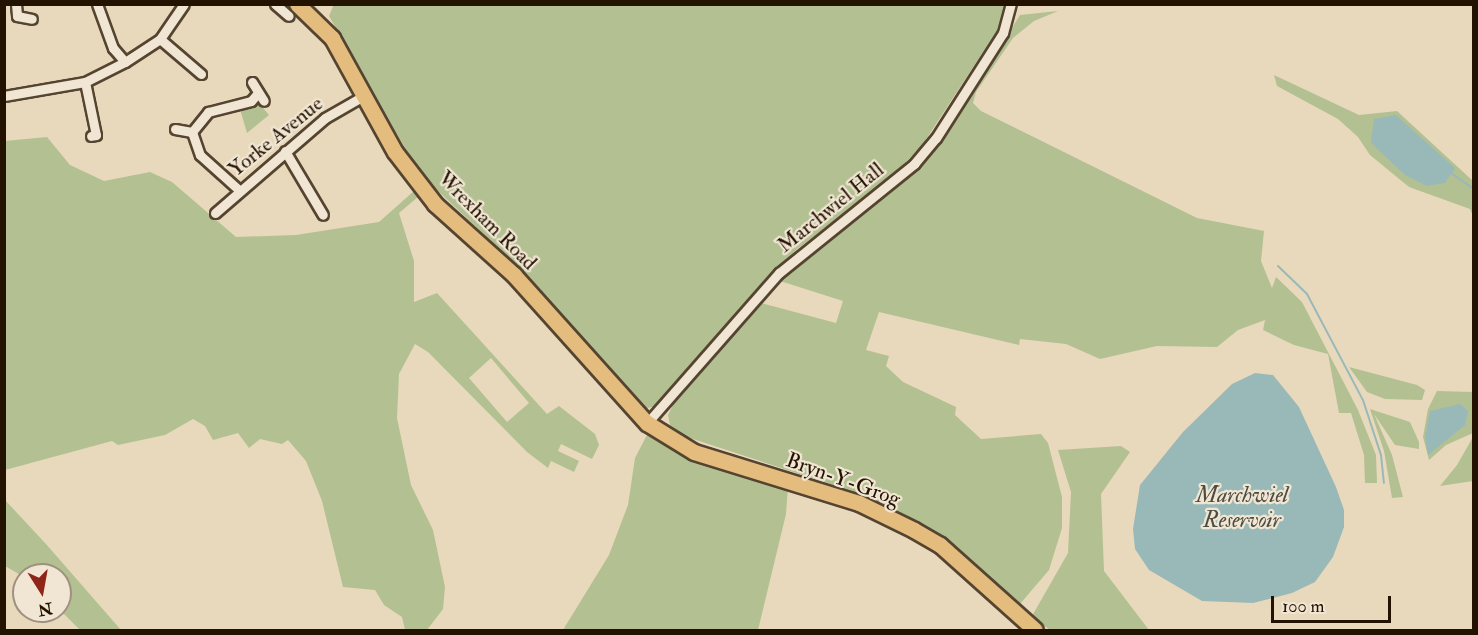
<!DOCTYPE html>
<html>
<head>
<meta charset="utf-8">
<style>
	body { margin:0 }
	#map { position:relative; width:1478px; height:635px; overflow:hidden; background:#e8d9bc; font-family:"IM FELL Double Pica",serif }
	div>[style] { position:absolute }
	[style*='--x'] { left:calc(var(--x)*1px); top:calc(var(--y)*1px); width:calc(var(--w)*1px); rotate:calc(var(--a)*1deg) }
	.green>* { inset:0; background:#b3c092 }
	.water>* { inset:0; background:#99b9b9 }
	.stream>* { height:2px; margin:-1px; padding:0 1px; transform-origin:1px; border-radius:1px; background:#99b9b9 }
	.roads { filter:drop-shadow(2px 0 #554430) drop-shadow(-2px 0 #554430) drop-shadow(0 2px #554430) drop-shadow(0 -2px #554430) }
	.street>* { height:9px; margin:-4.5px; padding:0 4.5px; transform-origin:4.5px; border-radius:4.5px; background:#f0e6d3 }
	.primary>* { height:15px; margin:-7.5px; padding:0 7.5px; transform-origin:7.5px; border-radius:7.5px; background:#e4bc7e }
	span { translate:-50% -50%; white-space:nowrap; text-align:center; line-height:1.15; -webkit-text-stroke:4.5px #f0e6d3; paint-order:stroke }
	.street-label { font-size:21px; color:#241201 }
	.water-label { font-size:22px; color:#4d4c41; font-style:italic }
	.frame { position:absolute; inset:0; border:6px solid #241201; pointer-events:none }
	.north { position:absolute; left:12px; top:563px; width:60px; height:60px; box-sizing:border-box; background:#f0e6d3; border:2px solid #9e917f; border-radius:50%; rotate:169deg; font-size:16px; font-weight:700; line-height:24px; text-align:center; color:#241201 }
	.north::after { content:''; display:block; margin:auto; width:21px; height:27px; background:#8f2418; clip-path:polygon(50% 0,100% 100%,50% 72%,0 100%) }
	.scale { position:absolute; left:1271px; top:596px; width:120px; height:27px; box-sizing:border-box; border:3px solid #241201; border-top:0; padding-left:8px; font-size:18px; line-height:21px; white-space:nowrap; color:#241201; -webkit-text-stroke:4px #f0e6d3; paint-order:stroke }
</style>
</head>
<body>
<div id="map">
	<div class="green">
		<div style="clip-path:polygon(334px 4px,1005px 5px,1003px 21px,921px 147px,882px 186px,797px 249px,659px 405px,648px 408px,640px 405px,524px 272px,420px 174px,329px 16px)"></div>
		<div style="clip-path:polygon(1058px 11px,1034px 21px,1013px 38px,976px 92px,973px 103px,981px 111px,1197px 218px,1264px 231px,1261px 261px,1272px 288px,1276px 277px,1302px 302px,1358px 410px,1376px 455px,1377px 483px,1365px 483px,1364px 455px,1351px 413px,1339px 413px,1328px 354px,1294px 345px,1263px 330px,1265px 320px,1238px 330px,1217px 347px,1157px 346px,1100px 359px,1066px 344px,1020px 339px,1019px 345px,879px 312px,866px 350px,889px 356px,886px 366px,903px 382px,956px 407px,955px 415px,981px 439px,1041px 434px,1048px 443px,1062px 497px,1062px 528px,1049px 570px,1020px 604px,956px 549px,925px 529px,839px 487px,684px 436px,670px 425px,668px 415px,676px 399px,761px 303px,836px 323px,843px 301px,780px 281px,937px 146px,1020px 15px)"></div>
		<div style="clip-path:polygon(1274px 75px,1359px 115px,1397px 111px,1473px 181px,1473px 216px,1470px 209px,1409px 187px,1370px 155px,1358px 137px,1338px 119px,1277px 86px)"></div>
		<div style="clip-path:polygon(259px 103px,269px 115px,247px 133px,240px 109px)"></div>
		<div style="clip-path:polygon(evenodd,47px 137px,70px 165px,104px 181px,150px 172px,172px 182px,236px 237px,296px 235px,379px 222px,414px 191px,418px 197px,399px 213px,414px 261px,414px 302px,437px 293px,547px 414px,559px 406px,595px 434px,599px 445px,592px 459px,561px 444px,558px 451px,579px 461px,574px 472px,551px 461px,548px 468px,527px 452px,428px 352px,415px 344px,399px 374px,397px 418px,411px 485px,433px 530px,445px 587px,443px 609px,427px 630px,405px 630px,402px 617px,384px 605px,375px 590px,343px 587px,322px 501px,306px 461px,288px 440px,282px 444px,260px 439px,249px 448px,238px 433px,213px 440px,205px 426px,193px 419px,165px 435px,118px 445px,112px 441px,5px 470px,5px 141px,47px 137px,491px 358px,529px 403px,507px 422px,469px 378px,491px 358px)"></div>
		<div style="clip-path:polygon(1349px 367px,1417px 385px,1425px 390px,1422px 400px,1385px 399px,1367px 392px)"></div>
		<div style="clip-path:polygon(1437px 391px,1473px 392px,1473px 433px,1446px 445px,1429px 460px,1423px 437px,1428px 409px)"></div>
		<div style="clip-path:polygon(1370px 409px,1410px 422px,1419px 442px,1419px 449px,1395px 445px,1374px 414px,1392px 455px,1403px 497px,1392px 498px,1384px 451px)"></div>
		<div style="clip-path:polygon(648px 433px,673px 451px,707px 465px,788px 487px,786px 514px,758px 630px,563px 630px,609px 555px,628px 505px,635px 458px)"></div>
		<div style="clip-path:polygon(1473px 437px,1473px 481px,1440px 486px,1457px 465px)"></div>
		<div style="clip-path:polygon(1121px 446px,1130px 452px,1101px 494px,1104px 571px,1149px 630px,1050px 630px,1032px 616px,1068px 553px,1071px 492px,1058px 450px)"></div>
		<div style="clip-path:polygon(5px 500px,46px 544px,121px 630px,80px 630px,60px 610px,60px 575px,24px 577px,5px 566px)"></div>
	</div>
	<div class="water">
		<div style="clip-path:polygon(1396px 115px,1455px 168px,1445px 183px,1427px 186px,1405px 175px,1371px 143px,1374px 119px)"></div>
		<div style="clip-path:polygon(1255px 373px,1273px 375px,1299px 407px,1336px 487px,1344px 510px,1344px 527px,1333px 557px,1315px 582px,1292px 593px,1253px 603px,1202px 601px,1149px 570px,1135px 549px,1133px 529px,1140px 485px,1183px 432px,1232px 384px)"></div>
		<div style="clip-path:polygon(1460px 404px,1468px 411px,1465px 425px,1428px 455px,1425px 437px,1430px 411px)"></div>
	</div>
	<div class="stream">
		<div style="--x:1451;--y:173;--w:28;--a:35"></div>
		<div style="--x:1278;--y:266;--w:40;--a:44"></div>
		<div style="--x:1307;--y:294;--w:120;--a:62.2"></div>
		<div style="--x:1363;--y:400;--w:58;--a:71.9"></div>
		<div style="--x:1381;--y:455;--w:28;--a:84"></div>
	</div>
	<div class="roads">
		<div class="street">
			<div style="--x:16;--y:4;--w:12;--a:85"></div>
			<div style="--x:17;--y:16;--w:15;--a:11"></div>
			<div style="--x:97;--y:4;--w:47;--a:70"></div>
			<div style="--x:113;--y:48;--w:18;--a:49"></div>
			<div style="--x:275;--y:4;--w:18;--a:41"></div>
			<div style="--x:160;--y:39;--w:54;--a:40.5"></div>
			<div style="--x:85;--y:82;--w:54;--a:78.3"></div>
			<div style="--x:96;--y:135;--w:5;--a:169"></div>
			<div style="--x:252;--y:82;--w:22;--a:58"></div>
			<div style="--x:4;--y:96;--w:82;--a:-9.8"></div>
			<div style="--x:85;--y:82;--w:45;--a:-26.6"></div>
			<div style="--x:125;--y:62;--w:42;--a:-33.3"></div>
			<div style="--x:160;--y:39;--w:42;--a:-55.6"></div>
			<div style="--x:175;--y:129;--w:17;--a:10"></div>
			<div style="--x:192;--y:132;--w:24;--a:71"></div>
			<div style="--x:200;--y:155;--w:52;--a:41.9"></div>
			<div style="--x:192;--y:132;--w:26;--a:-51"></div>
			<div style="--x:208;--y:112;--w:44;--a:-14.3"></div>
			<div style="--x:251;--y:101;--w:11;--a:-49"></div>
			<div style="--x:285;--y:151;--w:74;--a:59.3"></div>
			<div style="--x:215;--y:213;--w:145;--a:-40.8"></div>
			<div style="--x:325;--y:118;--w:46;--a:-29.9"></div>
			<div style="--x:647;--y:423;--w:200;--a:-48.7"></div>
			<div style="--x:779;--y:273;--w:174;--a:-38.9"></div>
			<div style="--x:914;--y:164;--w:34;--a:-50"></div>
			<div style="--x:936;--y:138;--w:125;--a:-57.5"></div>
			<div style="--x:1003;--y:33;--w:30;--a:-75"></div>
		</div>
		<div class="primary">
			<div style="--x:297;--y:4;--w:49;--a:44.2"></div>
			<div style="--x:332;--y:38;--w:130;--a:61.1"></div>
			<div style="--x:395;--y:152;--w:66;--a:52.4"></div>
			<div style="--x:435;--y:204;--w:106;--a:41.9"></div>
			<div style="--x:514;--y:275;--w:199;--a:48.1"></div>
			<div style="--x:647;--y:423;--w:55;--a:31.7"></div>
			<div style="--x:694;--y:452;--w:173;--a:17.2"></div>
			<div style="--x:859;--y:503;--w:61;--a:26.1"></div>
			<div style="--x:914;--y:530;--w:30;--a:30"></div>
			<div style="--x:940;--y:545;--w:127;--a:41.8"></div>
		</div>
	</div>
	<div class="street-label">
		<span style="left:276px;top:137px;rotate:-39deg">Yorke Avenue</span>
		<span style="left:831px;top:208px;rotate:-39deg">Marchwiel Hall</span>
		<span style="left:487px;top:221px;rotate:45deg">Wrexham Road</span>
		<span style="left:843px;top:480px;rotate:20deg">Bryn-Y-Grog</span>
	</div>
	<div class="water-label">
		<span style="left:1242px;top:508px">Marchwiel<br>Reservoir</span>
	</div>
	<div class="frame"></div>
	<div class="north">N</div>
	<div class="scale">100 m</div>
</div>
</body>
</html>
